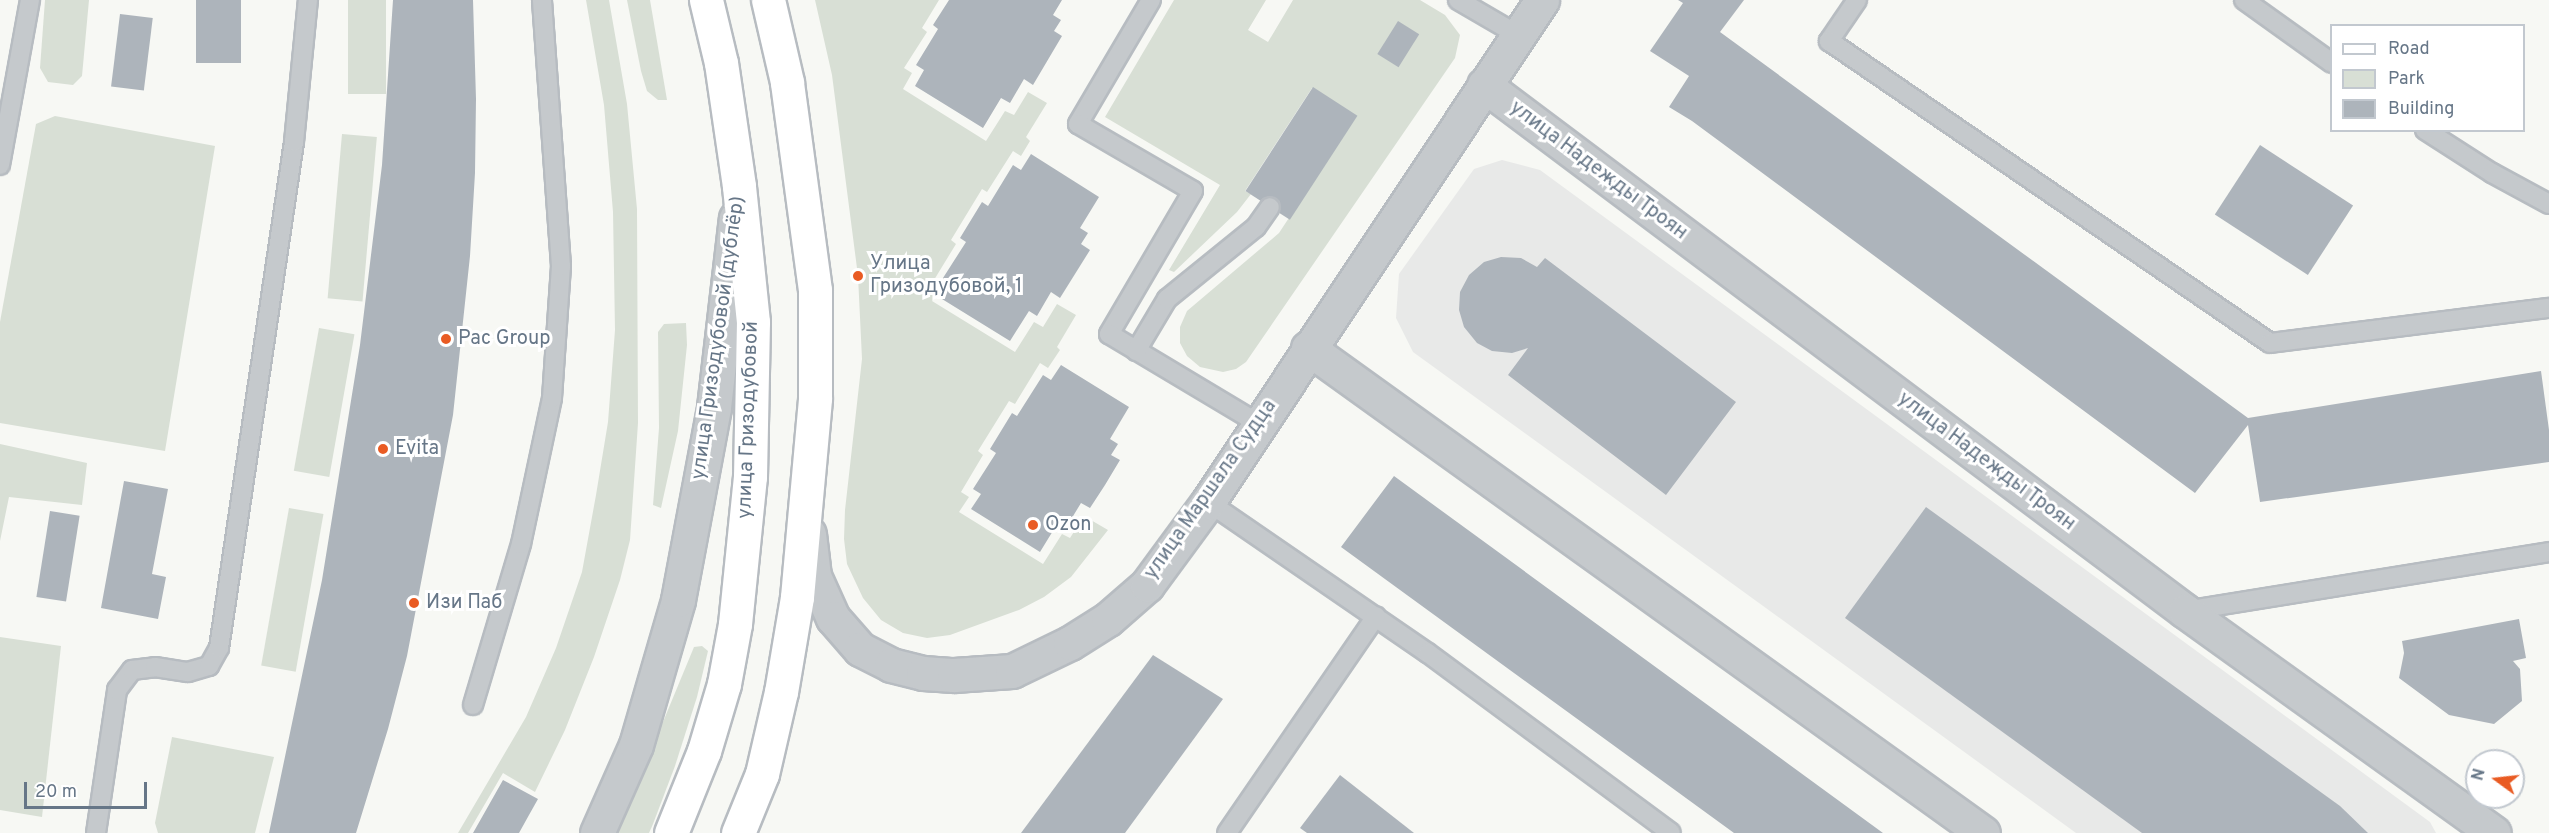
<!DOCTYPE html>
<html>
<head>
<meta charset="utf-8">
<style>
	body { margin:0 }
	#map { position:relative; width:2549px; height:833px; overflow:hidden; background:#f7f8f4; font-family:Overpass,sans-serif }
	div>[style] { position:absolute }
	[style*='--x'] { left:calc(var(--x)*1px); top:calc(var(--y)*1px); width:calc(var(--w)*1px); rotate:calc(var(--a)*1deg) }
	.built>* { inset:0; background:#e8e9e8 }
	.green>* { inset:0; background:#d8dfd5; transform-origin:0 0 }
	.building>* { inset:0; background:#adb4bb; transform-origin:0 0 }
	.roads { filter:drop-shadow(2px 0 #b7bcc1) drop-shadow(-2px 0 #b7bcc1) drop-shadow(0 2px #b7bcc1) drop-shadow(0 -2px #b7bcc1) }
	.lane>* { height:18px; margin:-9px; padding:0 9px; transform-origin:9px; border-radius:9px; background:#c5c9cc }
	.street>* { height:33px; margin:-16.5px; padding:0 16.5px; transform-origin:16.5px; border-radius:16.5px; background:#c5c9cc }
	.secondary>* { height:33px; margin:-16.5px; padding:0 16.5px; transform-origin:16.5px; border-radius:16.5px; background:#fff }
	.dots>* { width:16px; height:16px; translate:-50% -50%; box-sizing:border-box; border:3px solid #fff; border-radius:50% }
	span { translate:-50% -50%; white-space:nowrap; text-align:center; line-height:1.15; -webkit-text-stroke:6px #fff; paint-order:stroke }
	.street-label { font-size:20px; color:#667687 }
	.poi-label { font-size:20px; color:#667687 }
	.left { translate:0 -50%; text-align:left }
	.legend { position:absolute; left:2330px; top:24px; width:195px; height:108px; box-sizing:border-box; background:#fff; border:2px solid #c2c8cf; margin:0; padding:8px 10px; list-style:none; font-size:18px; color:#667687 }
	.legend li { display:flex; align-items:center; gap:12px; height:30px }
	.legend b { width:30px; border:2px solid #c2c8cf }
	.north { position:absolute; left:2465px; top:749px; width:60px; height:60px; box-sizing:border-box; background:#fff; border:2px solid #c2c8cf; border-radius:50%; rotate:285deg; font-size:16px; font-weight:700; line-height:24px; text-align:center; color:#667687 }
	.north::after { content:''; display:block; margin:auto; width:21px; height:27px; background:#e95b23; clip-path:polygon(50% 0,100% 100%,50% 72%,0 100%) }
	.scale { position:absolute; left:24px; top:782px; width:123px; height:27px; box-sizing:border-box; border:3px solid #667687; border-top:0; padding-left:8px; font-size:18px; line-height:21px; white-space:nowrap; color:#667687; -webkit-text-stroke:4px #fff; paint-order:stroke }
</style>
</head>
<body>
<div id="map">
	<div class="built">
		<div style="clip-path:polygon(1502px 160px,1540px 170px,2430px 822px,2436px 833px,2076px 833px,1413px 352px,1396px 318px,1399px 274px,1474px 169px)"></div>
	</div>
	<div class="green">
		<div style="clip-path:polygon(45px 0,89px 0,82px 76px,73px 85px,48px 82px,40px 68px)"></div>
		<div style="left:348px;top:0;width:38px;height:94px"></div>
		<div style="clip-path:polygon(586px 0,609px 0,627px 104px,637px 209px,638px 423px,630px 540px,620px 580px,594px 657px,565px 730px,535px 792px,503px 773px,468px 833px,458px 833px,526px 717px,556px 648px,582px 572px,596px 495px,608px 422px,615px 330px,613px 212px,604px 105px)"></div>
		<div style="clip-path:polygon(627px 0,650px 0,667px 100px,658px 100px,647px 91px,641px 71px)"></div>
		<div style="clip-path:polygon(815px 0,939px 0,922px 28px,927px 32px,904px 68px,912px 73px,903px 89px,986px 141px,1005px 111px,1014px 115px,1028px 92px,1047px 103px,1026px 137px,1030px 141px,1021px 156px,1013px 151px,987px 192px,982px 189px,951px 240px,956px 244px,934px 280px,941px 285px,932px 301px,1015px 352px,1034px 322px,1043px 327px,1057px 304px,1076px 315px,1057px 347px,1060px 350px,1048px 368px,1040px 363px,1015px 404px,1009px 401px,978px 451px,983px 455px,961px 492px,969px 497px,959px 512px,1043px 564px,1062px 534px,1070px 538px,1084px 516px,1108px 530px,1071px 577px,1044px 597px,1019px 610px,950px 635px,927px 638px,903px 633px,881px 620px,863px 598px,847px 564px,844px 539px,845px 510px,862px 359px,858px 276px,832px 75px)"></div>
		<div style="clip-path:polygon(1174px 0,1266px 0,1248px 30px,1268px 42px,1293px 0,1420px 0,1445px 15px,1460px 35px,1455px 58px,1246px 362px,1236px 369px,1223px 372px,1200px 367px,1187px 356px,1180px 343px,1180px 327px,1187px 311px,1279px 233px,1356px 116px,1312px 88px,1245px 191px,1251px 194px,1237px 212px,1174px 272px,1169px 270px,1220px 185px,1105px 117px)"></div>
		<div style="clip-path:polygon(55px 116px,215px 146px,165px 451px,0 423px,0 322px,36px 124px)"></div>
		<div style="left:342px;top:134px;width:35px;height:165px;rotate:5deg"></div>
		<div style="clip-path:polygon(686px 323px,687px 345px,678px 431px,661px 508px,653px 505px,659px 428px,658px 332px,664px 324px)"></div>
		<div style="left:319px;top:328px;width:36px;height:145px;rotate:10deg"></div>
		<div style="clip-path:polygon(0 444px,87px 463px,82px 505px,9px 497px,0 541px)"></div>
		<div style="left:289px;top:508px;width:35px;height:160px;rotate:10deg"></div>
		<div style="clip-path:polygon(0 637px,61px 646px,42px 817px,0 810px)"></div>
		<div style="clip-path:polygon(702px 646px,708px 651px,697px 697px,675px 766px,653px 824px,649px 833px,617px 833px,694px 647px)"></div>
		<div style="clip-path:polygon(172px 737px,274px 757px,255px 833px,158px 833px,155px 823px)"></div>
	</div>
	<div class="building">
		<div style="left:196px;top:0;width:45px;height:63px"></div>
		<div style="clip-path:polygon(393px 0,473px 0,476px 99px,475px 173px,470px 256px,453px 415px,407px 656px,388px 729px,356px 833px,269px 833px,322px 580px,360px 345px,382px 165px)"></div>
		<div style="clip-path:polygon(949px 0,1062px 0,1053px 15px,1061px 20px,1054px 31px,1062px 36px,1033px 85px,1024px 79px,1010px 103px,1001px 98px,983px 128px,915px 86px,924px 70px,916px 65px,938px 29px,933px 25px)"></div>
		<div style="clip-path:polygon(1678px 0,1744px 0,1720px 32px,2248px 418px,2541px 371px,2549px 430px,2549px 462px,2260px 502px,2248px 425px,2195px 493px,1692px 121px,1669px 107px,1689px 76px,1650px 51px,1683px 3px)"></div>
		<div style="left:120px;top:14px;width:33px;height:73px;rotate:7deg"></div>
		<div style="left:1398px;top:21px;width:25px;height:39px;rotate:32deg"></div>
		<div style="left:1313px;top:87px;width:53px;height:124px;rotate:33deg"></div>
		<div style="left:2260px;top:145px;width:111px;height:83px;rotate:33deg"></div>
		<div style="clip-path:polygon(1031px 154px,1099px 197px,1080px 228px,1088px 233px,1081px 244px,1090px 250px,1060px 298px,1051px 292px,1037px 316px,1029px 311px,1010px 341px,942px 299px,951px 283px,943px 278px,966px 242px,960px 238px,982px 202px,988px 206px,1013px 165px,1021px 170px)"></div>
		<div style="clip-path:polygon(1501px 257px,1521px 258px,1537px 267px,1545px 258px,1736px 402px,1666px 495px,1508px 375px,1528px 348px,1512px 353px,1492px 351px,1477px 343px,1464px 327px,1459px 310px,1460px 292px,1469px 275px,1484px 262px)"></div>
		<div style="clip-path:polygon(1061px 365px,1129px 407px,1110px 439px,1118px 444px,1111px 455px,1120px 460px,1105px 485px,1090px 508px,1081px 503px,1067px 526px,1059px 521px,1040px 552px,971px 509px,981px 494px,973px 489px,996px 453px,990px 449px,1012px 413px,1017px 416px,1043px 375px,1051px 380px)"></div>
		<div style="clip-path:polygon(1394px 476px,1883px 833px,1734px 833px,1543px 694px,1341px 547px)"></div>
		<div style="clip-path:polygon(124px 481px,168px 489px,152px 574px,166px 577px,158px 619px,101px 608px)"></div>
		<div style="clip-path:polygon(1926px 507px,2340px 806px,2368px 833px,2142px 833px,1845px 618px)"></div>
		<div style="left:50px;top:511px;width:30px;height:87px;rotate:9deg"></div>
		<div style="clip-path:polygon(2519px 619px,2526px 658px,2513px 661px,2520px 669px,2522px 701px,2494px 724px,2449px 715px,2399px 678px,2404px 653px,2402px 641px)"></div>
		<div style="clip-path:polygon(1153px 655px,1223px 699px,1125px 833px,1021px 833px)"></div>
		<div style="clip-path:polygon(1340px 775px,1414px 833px,1307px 833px,1300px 828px)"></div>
		<div style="clip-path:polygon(503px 780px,538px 799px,529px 815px,519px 833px,473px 833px)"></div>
	</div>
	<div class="roads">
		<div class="lane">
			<div style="--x:1151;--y:0;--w:144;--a:120.5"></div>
			<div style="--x:1078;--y:124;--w:133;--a:30.2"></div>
			<div style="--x:1193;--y:191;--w:166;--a:120.4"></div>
			<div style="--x:1109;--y:334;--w:174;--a:30.9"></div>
			<div style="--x:1458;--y:0;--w:69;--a:30.3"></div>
			<div style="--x:1857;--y:0;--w:50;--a:124.3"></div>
			<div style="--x:1829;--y:41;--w:534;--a:34.4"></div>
			<div style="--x:2270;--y:343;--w:281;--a:-7.2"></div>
			<div style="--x:2244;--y:0;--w:108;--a:35.6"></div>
			<div style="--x:2425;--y:130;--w:80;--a:32.7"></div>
			<div style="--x:2492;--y:173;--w:65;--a:28.5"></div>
			<div style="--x:0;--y:165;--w:168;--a:-79.7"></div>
			<div style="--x:1136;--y:351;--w:61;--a:-59.2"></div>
			<div style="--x:1167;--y:299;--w:114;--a:-39"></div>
			<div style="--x:1256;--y:227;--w:24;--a:-55"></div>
			<div style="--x:1208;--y:502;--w:267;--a:34.5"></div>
			<div style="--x:1428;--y:653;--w:302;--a:36.5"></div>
			<div style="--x:2185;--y:611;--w:369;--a:-9.2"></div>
			<div style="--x:473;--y:705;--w:168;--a:-73.4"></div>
			<div style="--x:521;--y:544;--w:149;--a:-78"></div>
			<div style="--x:552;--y:398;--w:132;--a:-86.1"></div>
			<div style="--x:561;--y:266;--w:267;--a:-94.1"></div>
			<div style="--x:96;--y:833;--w:145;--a:-81.6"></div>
			<div style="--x:117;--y:690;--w:25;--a:-53"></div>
			<div style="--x:132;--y:670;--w:23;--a:-7"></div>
			<div style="--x:155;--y:667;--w:33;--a:9"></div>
			<div style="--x:188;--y:672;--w:22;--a:-16"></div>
			<div style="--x:209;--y:666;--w:21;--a:-61"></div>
			<div style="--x:219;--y:648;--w:512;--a:-81.57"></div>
			<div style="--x:294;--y:142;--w:143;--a:-84.4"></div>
			<div style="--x:1227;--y:833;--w:263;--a:-55.5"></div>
		</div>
		<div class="street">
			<div style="--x:1484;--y:85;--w:876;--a:36.88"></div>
			<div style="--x:2185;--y:611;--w:380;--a:35.7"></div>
			<div style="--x:1308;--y:348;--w:831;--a:35.7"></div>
			<div style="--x:809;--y:534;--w:42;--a:83.2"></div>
			<div style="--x:814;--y:576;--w:46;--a:65.7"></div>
			<div style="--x:833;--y:618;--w:41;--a:48.9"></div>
			<div style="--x:860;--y:649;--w:35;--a:27"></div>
			<div style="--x:891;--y:665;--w:33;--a:14"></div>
			<div style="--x:923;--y:673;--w:31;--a:4"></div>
			<div style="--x:954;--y:675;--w:58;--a:-3.9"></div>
			<div style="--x:1012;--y:671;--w:64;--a:-25.8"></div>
			<div style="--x:1070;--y:643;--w:45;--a:-32.3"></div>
			<div style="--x:1108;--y:619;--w:52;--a:-41.1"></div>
			<div style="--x:1147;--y:585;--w:103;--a:-53.7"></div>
			<div style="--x:1208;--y:502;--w:603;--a:-56.36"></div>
			<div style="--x:597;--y:833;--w:96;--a:-66.1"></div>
			<div style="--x:636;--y:745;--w:151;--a:-73.8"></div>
			<div style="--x:678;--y:600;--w:196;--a:-79.4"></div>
			<div style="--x:714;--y:407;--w:190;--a:-83.4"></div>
		</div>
		<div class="secondary">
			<div style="--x:671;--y:833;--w:88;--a:-68.1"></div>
			<div style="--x:704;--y:751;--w:70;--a:-73.4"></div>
			<div style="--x:724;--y:684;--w:61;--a:-79.6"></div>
			<div style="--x:735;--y:624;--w:148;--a:-84.2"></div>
			<div style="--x:750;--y:477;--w:155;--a:-88.9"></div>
			<div style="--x:753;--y:322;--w:137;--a:-95.9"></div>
			<div style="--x:739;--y:186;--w:124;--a:-98.3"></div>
			<div style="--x:721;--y:63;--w:65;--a:-103.4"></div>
			<div style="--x:738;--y:833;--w:64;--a:-67.9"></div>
			<div style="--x:762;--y:774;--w:84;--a:-77"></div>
			<div style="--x:781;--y:692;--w:96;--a:-80.4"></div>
			<div style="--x:797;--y:597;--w:200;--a:-84.8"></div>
			<div style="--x:815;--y:398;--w:108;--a:-90"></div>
			<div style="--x:815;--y:290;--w:210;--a:-97.7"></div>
			<div style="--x:787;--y:82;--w:84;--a:-103"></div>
		</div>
	</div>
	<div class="dots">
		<div style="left:858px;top:276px;background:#e95b23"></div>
		<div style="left:446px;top:339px;background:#e95b23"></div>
		<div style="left:383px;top:449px;background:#e95b23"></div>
		<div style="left:1033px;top:525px;background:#e95b23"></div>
		<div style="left:414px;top:603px;background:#e95b23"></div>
	</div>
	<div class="street-label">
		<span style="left:1598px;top:171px;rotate:37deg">улица Надежды Троян</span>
		<span style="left:719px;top:338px;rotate:-82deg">улица Гризодубовой (дублёр)</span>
		<span style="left:749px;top:420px;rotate:-88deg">улица Гризодубовой</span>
		<span style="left:1986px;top:462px;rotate:37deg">улица Надежды Троян</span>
		<span style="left:1211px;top:490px;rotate:-55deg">улица Маршала Судца</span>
	</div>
	<div class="poi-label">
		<span class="left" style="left:870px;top:276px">Улица<br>Гризодубовой, 1</span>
		<span class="left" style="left:458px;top:339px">Pac Group</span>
		<span class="left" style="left:395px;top:449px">Evita</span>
		<span class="left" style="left:1045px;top:525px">Ozon</span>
		<span class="left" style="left:426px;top:603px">Изи Паб</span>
	</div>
	<ul class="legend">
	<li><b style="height:8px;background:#fff"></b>Road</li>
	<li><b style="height:16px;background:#d8dfd5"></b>Park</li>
	<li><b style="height:16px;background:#adb4bb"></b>Building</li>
	</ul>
	<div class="north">N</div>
	<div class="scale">20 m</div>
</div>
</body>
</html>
